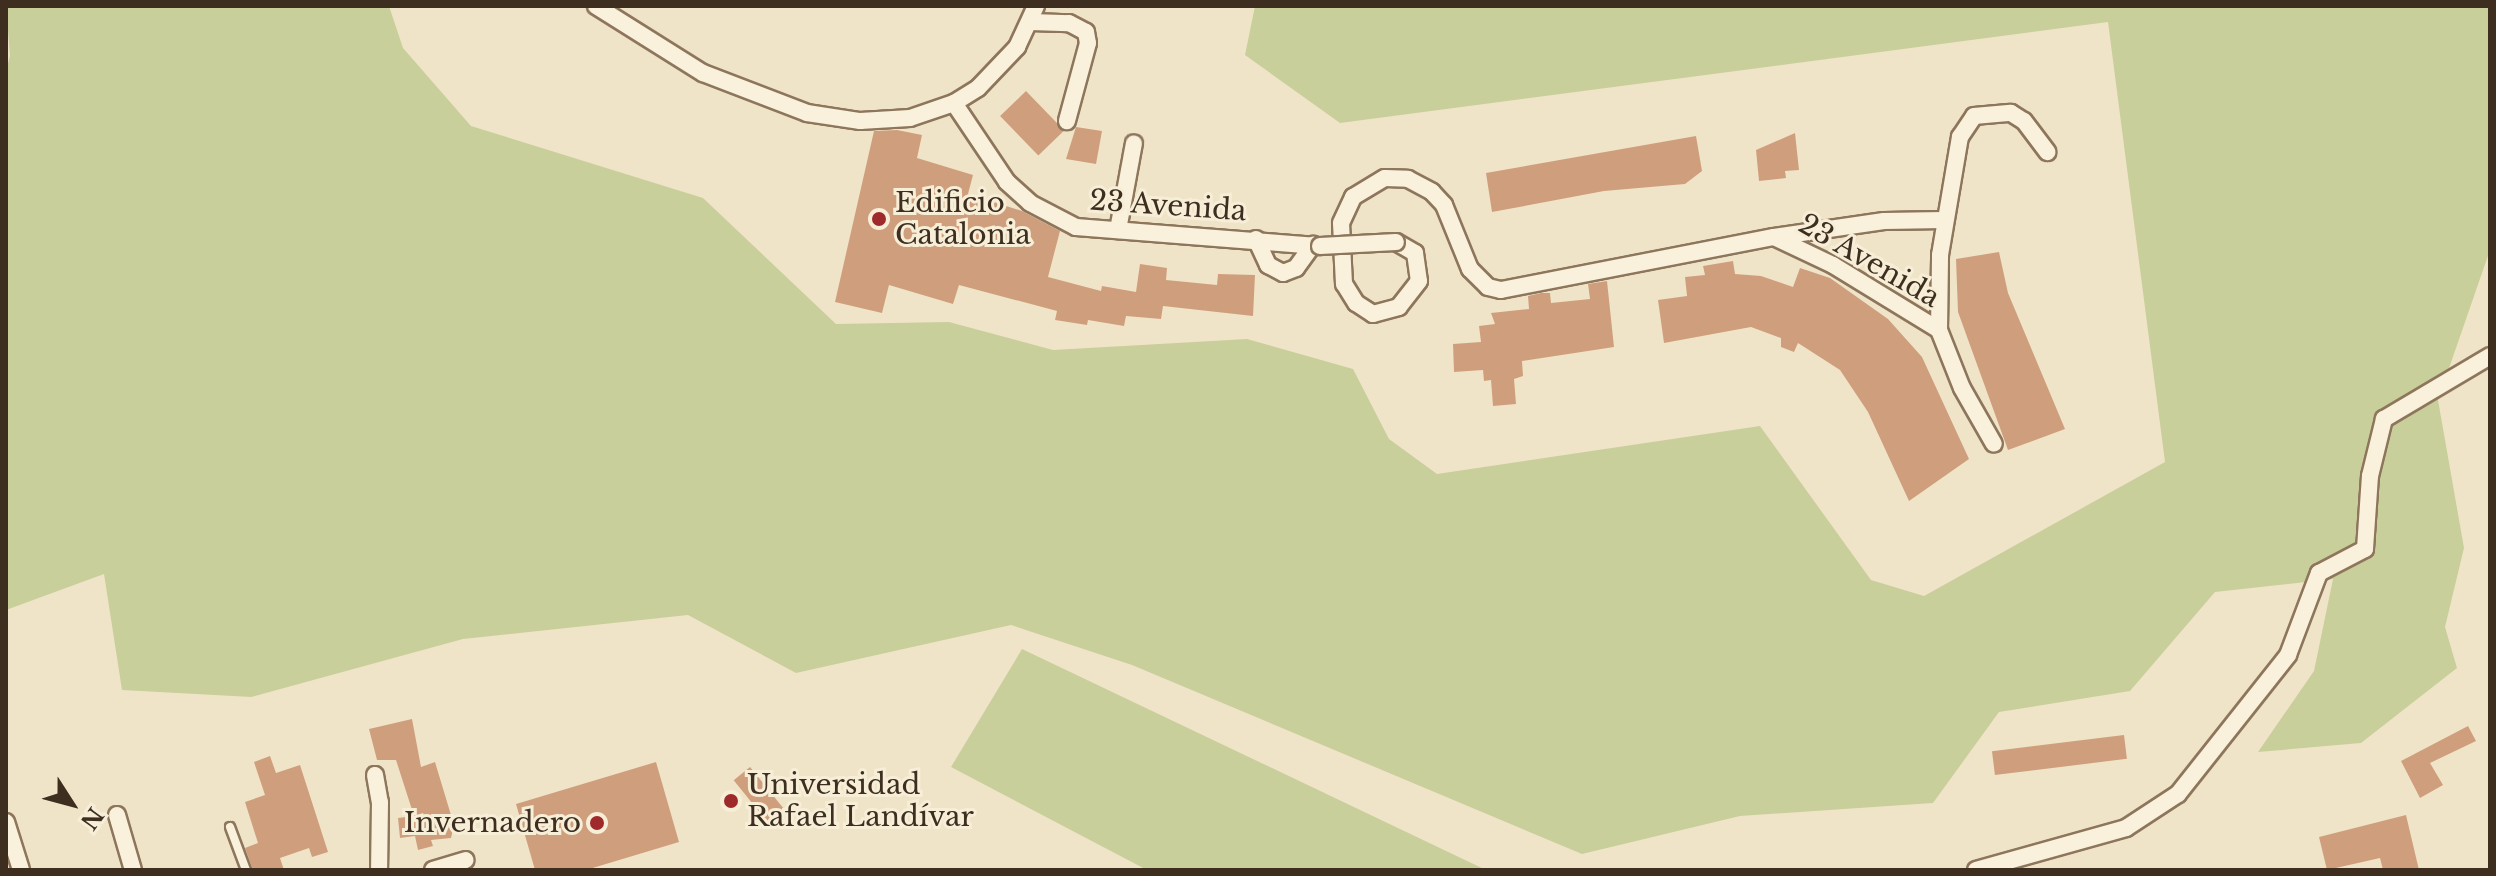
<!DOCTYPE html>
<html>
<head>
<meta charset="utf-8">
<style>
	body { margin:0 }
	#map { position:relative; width:2496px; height:876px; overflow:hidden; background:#f0e4c8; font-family:"Libre Baskerville",serif }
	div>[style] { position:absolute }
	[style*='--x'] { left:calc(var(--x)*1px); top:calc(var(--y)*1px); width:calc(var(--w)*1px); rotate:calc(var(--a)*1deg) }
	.green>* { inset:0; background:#c9cf9b }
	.building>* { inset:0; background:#cf9f7d; transform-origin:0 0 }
	.roads { filter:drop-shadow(2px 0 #8d765c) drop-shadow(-2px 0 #8d765c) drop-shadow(0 2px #8d765c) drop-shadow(0 -2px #8d765c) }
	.service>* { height:8px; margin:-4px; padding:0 4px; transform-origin:4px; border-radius:4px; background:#faf1dc }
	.minor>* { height:16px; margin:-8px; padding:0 8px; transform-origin:8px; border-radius:8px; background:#faf1dc }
	.bridges { filter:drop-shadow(2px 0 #8d765c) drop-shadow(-2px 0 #8d765c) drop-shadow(0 2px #8d765c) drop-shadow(0 -2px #8d765c) }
	.minor-bridge>* { height:16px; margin:-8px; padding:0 8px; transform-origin:8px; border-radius:8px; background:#faf1dc }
	.dots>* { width:22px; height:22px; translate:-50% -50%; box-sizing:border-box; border:4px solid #f7eed8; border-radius:50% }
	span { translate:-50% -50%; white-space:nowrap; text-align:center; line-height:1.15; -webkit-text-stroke:6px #f7eed8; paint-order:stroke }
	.poi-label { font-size:28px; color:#3d2e20 }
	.left { translate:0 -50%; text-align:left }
	.right { translate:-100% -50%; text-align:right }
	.street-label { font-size:28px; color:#3d2e20 }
	.frame { position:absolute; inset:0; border:8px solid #3d2e20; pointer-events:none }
	.north { position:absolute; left:32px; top:764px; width:80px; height:80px; -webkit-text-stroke:6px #f7eed8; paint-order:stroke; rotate:126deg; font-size:22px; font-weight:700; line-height:32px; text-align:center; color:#3d2e20 }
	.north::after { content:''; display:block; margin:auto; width:28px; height:36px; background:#3d2e20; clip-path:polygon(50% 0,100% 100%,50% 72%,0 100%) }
</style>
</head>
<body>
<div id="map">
	<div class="green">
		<div style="clip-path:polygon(6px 6px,389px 6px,403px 48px,471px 126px,703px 198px,836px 324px,949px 322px,1053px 350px,1247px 339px,1353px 369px,1389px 439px,1437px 474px,1760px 426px,1871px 580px,1924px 596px,2165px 462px,2108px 22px,1340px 123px,1245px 55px,1255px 6px,2490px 6px,2490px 250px,2438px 400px,2464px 548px,2445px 627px,2457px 668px,2361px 743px,2258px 752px,2314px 671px,2333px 579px,2215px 592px,2130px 691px,1999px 712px,1933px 803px,1740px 816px,1582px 854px,1132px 665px,1011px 625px,796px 673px,688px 615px,463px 639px,251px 697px,122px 690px,104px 574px,6px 610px,6px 71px,10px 56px)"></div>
		<div style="clip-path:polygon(1022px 649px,1486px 870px,1147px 870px,951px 767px)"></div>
	</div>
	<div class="building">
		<div style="left:1026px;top:91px;width:55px;height:36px;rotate:46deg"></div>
		<div style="clip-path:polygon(1076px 127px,1102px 131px,1096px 164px,1066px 159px)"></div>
		<div style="clip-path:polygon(897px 130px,922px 135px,917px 158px,973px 175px,968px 194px,1022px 211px,1060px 231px,1048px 277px,1101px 291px,1102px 286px,1136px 292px,1140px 264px,1167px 268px,1166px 280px,1217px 285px,1218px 274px,1255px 275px,1253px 316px,1163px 306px,1161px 319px,1126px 316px,1124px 326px,1088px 320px,1087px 325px,1055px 320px,1057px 311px,959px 285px,953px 304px,889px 285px,882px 313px,835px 302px,874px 131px)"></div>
		<div style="clip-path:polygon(1795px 133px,1799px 170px,1785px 171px,1786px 178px,1759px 181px,1756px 150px)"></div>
		<div style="clip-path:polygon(1696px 136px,1702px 171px,1685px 184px,1604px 191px,1492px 212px,1486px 173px)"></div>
		<div style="clip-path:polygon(1999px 252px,2008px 293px,2065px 429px,2008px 450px,1958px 312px,1956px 259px)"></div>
		<div style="clip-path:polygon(1733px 261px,1735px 274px,1761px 276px,1793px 287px,1800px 268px,1830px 278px,1888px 319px,1922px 357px,1969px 459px,1909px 501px,1868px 412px,1840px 370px,1798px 343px,1794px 352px,1781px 347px,1781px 338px,1751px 327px,1664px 343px,1658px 300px,1687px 296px,1685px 277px,1705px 275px,1703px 266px)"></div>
		<div style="clip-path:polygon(1607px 281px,1614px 347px,1522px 361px,1523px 376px,1514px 379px,1516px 404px,1493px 406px,1491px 380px,1484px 381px,1483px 370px,1454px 372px,1453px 344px,1481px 342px,1479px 326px,1495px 324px,1491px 313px,1529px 309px,1528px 296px,1541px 293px,1550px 293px,1551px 303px,1590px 299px,1588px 284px)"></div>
		<div style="clip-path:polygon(412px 719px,421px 767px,435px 762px,454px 825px,451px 838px,431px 840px,433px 846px,418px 850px,415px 836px,400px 838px,398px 818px,414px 816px,396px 760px,377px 760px,369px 729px)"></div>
		<div style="clip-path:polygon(2468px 726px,2476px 741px,2430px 763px,2443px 785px,2420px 798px,2401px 761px)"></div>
		<div style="left:2124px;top:735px;width:24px;height:133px;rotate:83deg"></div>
		<div style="clip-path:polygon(270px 756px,276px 773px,300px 765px,328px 852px,312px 857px,309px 848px,280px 858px,284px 870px,253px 870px,245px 848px,258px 843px,245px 802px,265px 795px,254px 762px)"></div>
		<div style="clip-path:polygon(656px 762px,679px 842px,586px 870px,535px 870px,516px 804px)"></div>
		<div style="left:750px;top:767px;width:54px;height:21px;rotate:51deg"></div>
		<div style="clip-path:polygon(2406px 815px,2419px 870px,2383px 870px,2380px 858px,2327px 870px,2319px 837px)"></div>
	</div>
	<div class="roads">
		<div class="service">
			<div style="--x:230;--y:827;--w:46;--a:69.6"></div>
		</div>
		<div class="minor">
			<div style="--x:596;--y:6;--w:126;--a:32.1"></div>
			<div style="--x:703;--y:73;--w:111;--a:21"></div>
			<div style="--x:807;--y:113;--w:54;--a:8.6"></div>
			<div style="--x:860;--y:121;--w:50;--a:-3.4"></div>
			<div style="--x:910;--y:118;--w:46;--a:-18.8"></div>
			<div style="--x:954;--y:103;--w:28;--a:-32"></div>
			<div style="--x:978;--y:88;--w:57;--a:-46.4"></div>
			<div style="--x:1017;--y:47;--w:45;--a:-65.1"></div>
			<div style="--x:1031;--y:22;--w:38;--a:2"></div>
			<div style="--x:1069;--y:23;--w:19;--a:28"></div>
			<div style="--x:1086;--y:32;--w:11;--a:80"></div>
			<div style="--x:1088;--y:43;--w:81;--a:105.1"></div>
			<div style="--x:954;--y:103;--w:95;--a:56.1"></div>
			<div style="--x:1007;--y:182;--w:31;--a:42"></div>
			<div style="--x:1030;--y:203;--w:52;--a:27.6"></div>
			<div style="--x:1076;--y:227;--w:245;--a:4.5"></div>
			<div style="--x:1118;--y:230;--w:88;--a:-79.6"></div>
			<div style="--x:1774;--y:237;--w:111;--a:-8.3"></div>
			<div style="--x:1884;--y:221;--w:60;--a:-1"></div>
			<div style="--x:1256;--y:239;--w:29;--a:65"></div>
			<div style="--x:1268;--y:265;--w:17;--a:28"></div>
			<div style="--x:1283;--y:273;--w:14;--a:-21"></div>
			<div style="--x:1296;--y:268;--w:29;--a:-54"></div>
			<div style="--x:1396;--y:242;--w:22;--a:30"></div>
			<div style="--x:1415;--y:253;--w:28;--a:82"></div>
			<div style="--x:1419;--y:281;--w:33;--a:128"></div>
			<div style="--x:1399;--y:307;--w:27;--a:165"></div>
			<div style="--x:1373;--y:314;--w:20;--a:-147"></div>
			<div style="--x:1356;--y:303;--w:22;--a:-122"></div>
			<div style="--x:1344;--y:284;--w:61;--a:-92.8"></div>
			<div style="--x:1341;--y:223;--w:29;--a:-65"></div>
			<div style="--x:1353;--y:197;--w:37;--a:-31"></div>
			<div style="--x:1385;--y:178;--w:23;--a:2"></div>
			<div style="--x:1408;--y:179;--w:27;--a:28"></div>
			<div style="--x:1432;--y:192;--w:18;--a:47"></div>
			<div style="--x:1444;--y:205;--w:69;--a:67.9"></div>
			<div style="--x:1470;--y:269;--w:25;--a:45"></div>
			<div style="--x:1488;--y:287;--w:13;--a:13"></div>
			<div style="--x:1501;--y:290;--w:278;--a:-11"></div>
			<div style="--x:1774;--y:237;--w:65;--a:25.4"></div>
			<div style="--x:1833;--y:265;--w:124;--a:31.5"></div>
			<div style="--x:1939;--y:330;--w:62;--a:68.4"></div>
			<div style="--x:1962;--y:388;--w:64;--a:60.3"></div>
			<div style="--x:1939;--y:330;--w:75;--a:-89.2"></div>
			<div style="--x:1940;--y:255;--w:120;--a:-80.4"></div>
			<div style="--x:1960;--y:137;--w:25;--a:-56"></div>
			<div style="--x:1974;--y:116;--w:37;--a:-5"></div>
			<div style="--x:2011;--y:113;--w:15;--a:32"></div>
			<div style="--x:2024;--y:121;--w:39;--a:53"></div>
			<div style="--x:375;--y:775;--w:27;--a:80"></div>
			<div style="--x:380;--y:802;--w:68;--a:90.8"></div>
			<div style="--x:117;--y:815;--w:57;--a:73.8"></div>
			<div style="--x:6;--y:822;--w:50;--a:72.6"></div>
			<div style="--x:433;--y:870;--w:34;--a:-17"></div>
			<div style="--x:1976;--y:870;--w:156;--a:-15.6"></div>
			<div style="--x:2126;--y:828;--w:62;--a:-33.2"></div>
			<div style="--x:2178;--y:794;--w:177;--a:-51.6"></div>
			<div style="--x:2288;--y:655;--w:88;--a:-69.3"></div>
			<div style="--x:2319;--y:573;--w:52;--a:-27.6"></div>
			<div style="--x:2365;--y:549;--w:73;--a:-86.1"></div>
			<div style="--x:2370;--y:476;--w:59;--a:-76.2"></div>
			<div style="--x:2384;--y:419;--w:123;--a:-30.7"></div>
		</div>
	</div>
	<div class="bridges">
		<div class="minor-bridge">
			<div style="--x:1320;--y:246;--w:76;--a:-3"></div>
		</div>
	</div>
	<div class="dots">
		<div style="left:879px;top:219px;background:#9e2a2b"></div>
		<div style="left:731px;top:801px;background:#9e2a2b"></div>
		<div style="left:597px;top:823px;background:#9e2a2b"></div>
	</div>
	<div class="poi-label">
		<span class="left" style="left:895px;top:219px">Edificio<br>Catalonia</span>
		<span class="left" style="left:747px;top:801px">Universidad<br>Rafael Landívar</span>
		<span class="right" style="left:581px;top:823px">Invernadero</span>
	</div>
	<div class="street-label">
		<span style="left:1168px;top:206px;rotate:4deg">23 Avenida</span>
		<span style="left:1869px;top:261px;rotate:30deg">23 Avenida</span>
	</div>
	<div class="frame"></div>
	<div class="north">N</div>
</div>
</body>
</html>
